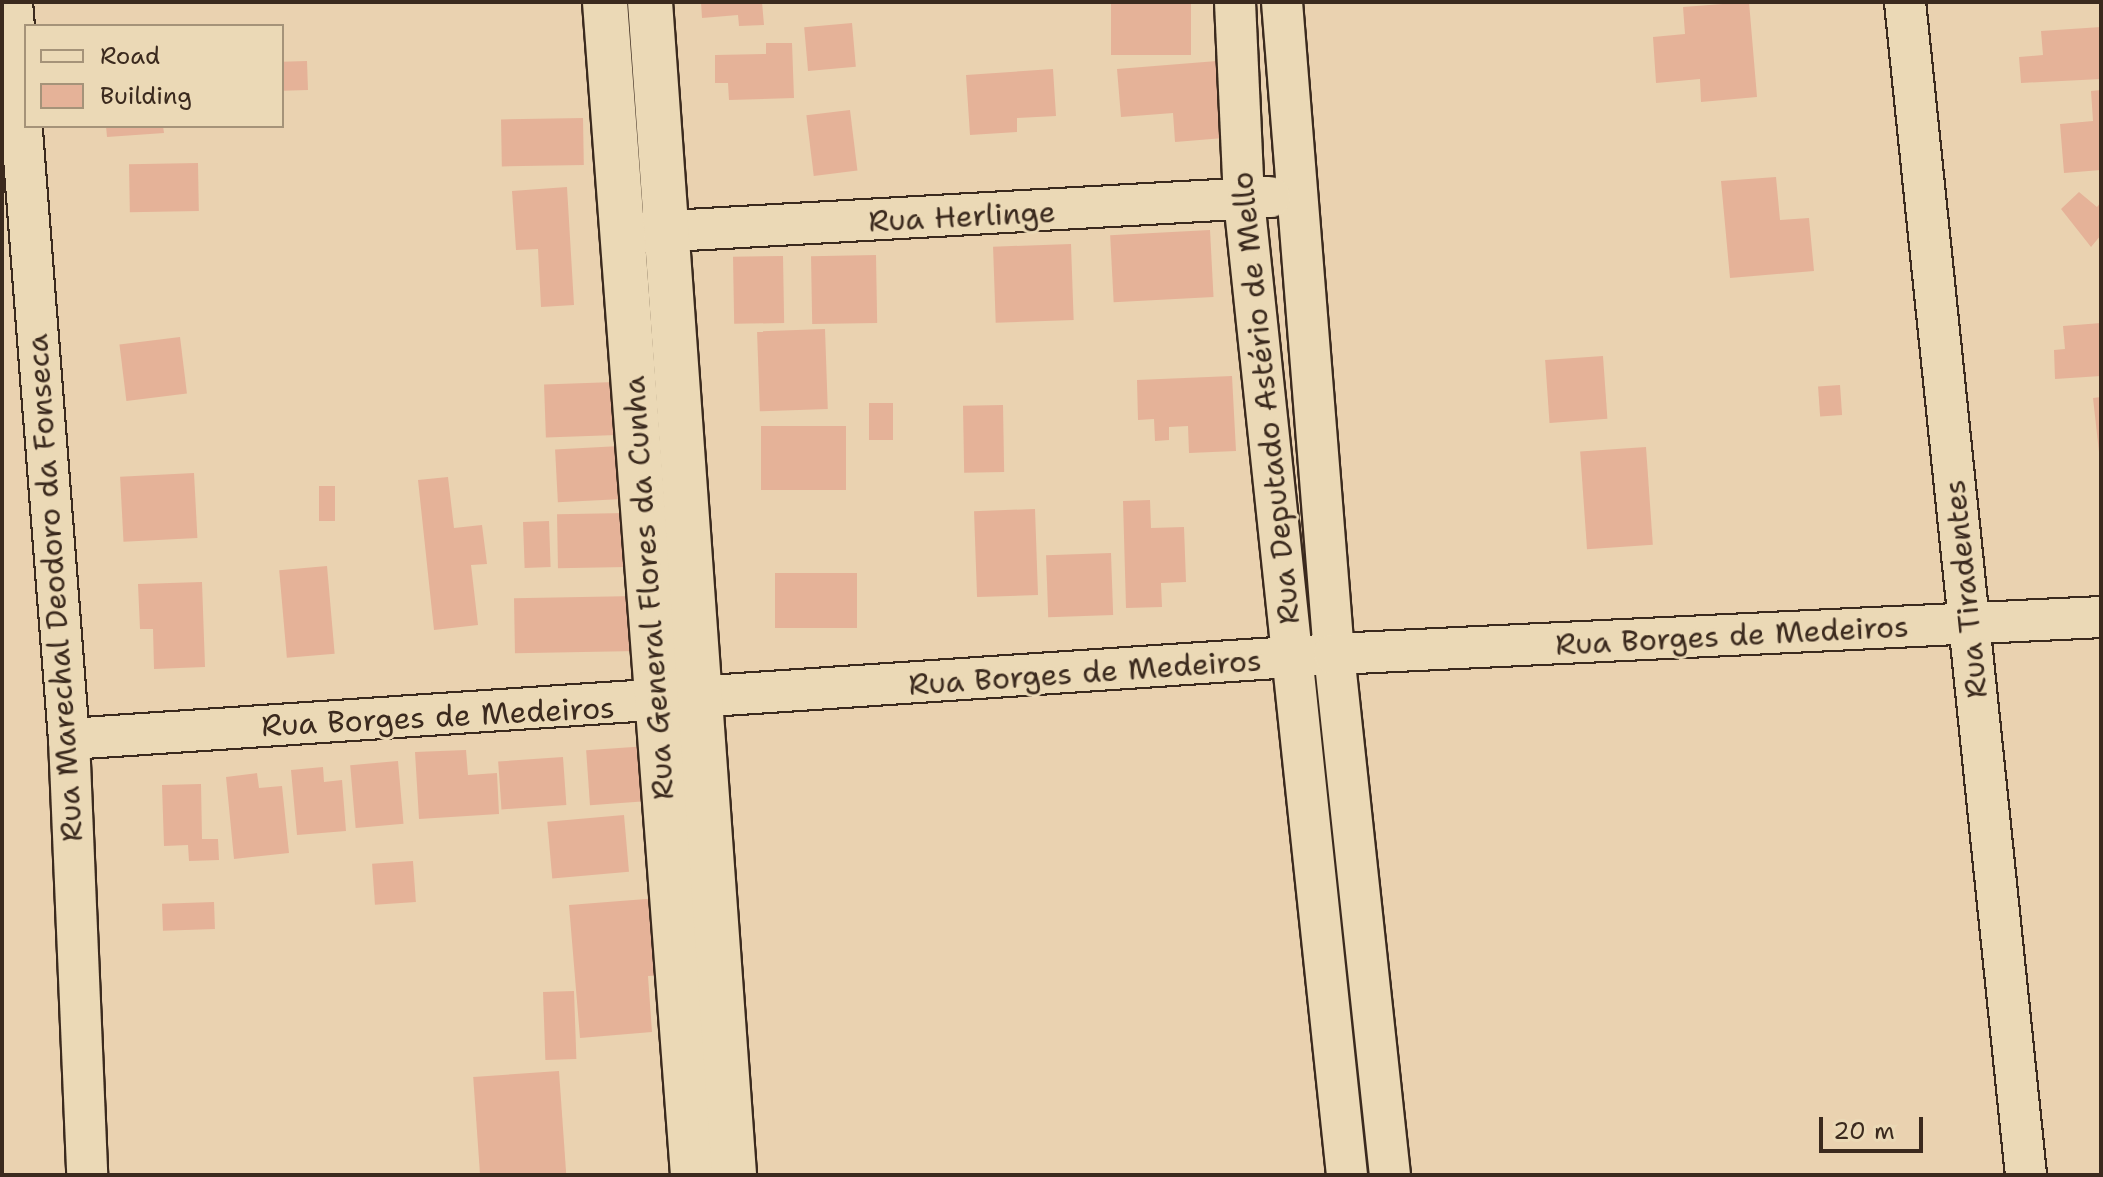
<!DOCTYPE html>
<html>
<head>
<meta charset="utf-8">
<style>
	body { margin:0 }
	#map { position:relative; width:2103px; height:1177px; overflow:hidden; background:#ead2b0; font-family:"Shantell Sans",sans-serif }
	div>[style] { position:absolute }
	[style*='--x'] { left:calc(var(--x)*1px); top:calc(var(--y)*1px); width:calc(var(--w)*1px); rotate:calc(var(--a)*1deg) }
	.building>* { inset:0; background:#e5b298; transform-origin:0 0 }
	.roads { filter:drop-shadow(2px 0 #3b2a1e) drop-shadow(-2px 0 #3b2a1e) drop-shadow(0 2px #3b2a1e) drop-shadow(0 -2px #3b2a1e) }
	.minor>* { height:40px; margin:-20px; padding:0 20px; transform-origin:20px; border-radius:20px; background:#ebd9b6 }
	.tertiary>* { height:44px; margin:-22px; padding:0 22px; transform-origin:22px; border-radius:22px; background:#ebd9b6 }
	span { translate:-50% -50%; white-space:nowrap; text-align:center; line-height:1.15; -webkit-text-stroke:6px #ebd9b6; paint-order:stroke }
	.street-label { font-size:30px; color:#3b2a1e }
	.frame { position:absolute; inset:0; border:4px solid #3b2a1e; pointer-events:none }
	.legend { position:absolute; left:24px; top:24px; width:260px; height:104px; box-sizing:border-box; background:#ebd9b6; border:2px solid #a59379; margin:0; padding:10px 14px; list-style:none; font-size:24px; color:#3b2a1e }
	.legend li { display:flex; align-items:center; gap:16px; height:40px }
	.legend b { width:40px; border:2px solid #a59379 }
	.scale { position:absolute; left:1819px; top:1117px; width:104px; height:36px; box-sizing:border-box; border:4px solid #3b2a1e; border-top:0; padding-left:10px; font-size:24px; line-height:28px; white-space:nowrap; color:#3b2a1e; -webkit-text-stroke:6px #ebd9b6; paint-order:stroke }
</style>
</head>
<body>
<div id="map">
	<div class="building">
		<div style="clip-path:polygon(701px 2px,762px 2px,764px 25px,739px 26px,738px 15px,702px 18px)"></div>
		<div style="left:1111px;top:2px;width:80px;height:53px"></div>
		<div style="clip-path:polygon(1749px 2px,1757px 97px,1701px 102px,1700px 79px,1656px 83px,1653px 37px,1685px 34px,1683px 7px)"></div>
		<div style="left:852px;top:23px;width:44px;height:48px;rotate:85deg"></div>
		<div style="clip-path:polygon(2101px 27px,2101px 79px,2021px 83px,2019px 57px,2043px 55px,2041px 31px)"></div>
		<div style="clip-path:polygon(766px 43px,792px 43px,794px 98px,729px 100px,728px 83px,715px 83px,715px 55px,766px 54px)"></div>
		<div style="left:307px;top:61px;width:29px;height:25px;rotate:88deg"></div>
		<div style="clip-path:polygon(1217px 61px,1224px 138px,1175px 142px,1173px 113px,1121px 117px,1117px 69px)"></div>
		<div style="clip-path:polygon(1053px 69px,1056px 116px,1017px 118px,1017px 132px,970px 135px,966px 75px)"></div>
		<div style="clip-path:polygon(2101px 90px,2101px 170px,2064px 173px,2060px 124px,2093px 121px,2091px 91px)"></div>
		<div style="left:850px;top:110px;width:61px;height:44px;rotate:83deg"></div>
		<div style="left:583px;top:118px;width:47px;height:82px;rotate:89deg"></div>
		<div style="clip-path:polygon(106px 126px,163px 126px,164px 133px,107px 137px)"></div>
		<div style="left:198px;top:163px;width:48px;height:69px;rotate:89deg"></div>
		<div style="clip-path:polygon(1776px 177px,1780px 220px,1809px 218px,1814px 271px,1730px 278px,1721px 181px)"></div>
		<div style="clip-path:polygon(567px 187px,574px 305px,541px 307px,538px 249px,516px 250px,512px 191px)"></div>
		<div style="clip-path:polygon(2079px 192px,2097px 207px,2101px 202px,2101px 235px,2091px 247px,2061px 209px)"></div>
		<div style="left:1210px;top:230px;width:67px;height:100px;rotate:87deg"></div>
		<div style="left:1071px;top:244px;width:76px;height:78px;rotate:88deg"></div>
		<div style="left:876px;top:255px;width:68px;height:65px;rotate:89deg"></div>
		<div style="left:783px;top:256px;width:67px;height:50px;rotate:89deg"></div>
		<div style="clip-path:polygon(2101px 323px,2101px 376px,2055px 379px,2054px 350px,2065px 349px,2063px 326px)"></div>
		<div style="left:825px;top:329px;width:80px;height:68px;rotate:88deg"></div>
		<div style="left:180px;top:337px;width:57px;height:61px;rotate:83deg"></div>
		<div style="left:1603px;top:356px;width:63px;height:58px;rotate:86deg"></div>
		<div style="clip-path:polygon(1232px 376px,1236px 451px,1189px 453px,1188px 426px,1169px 427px,1169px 440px,1155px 441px,1154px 419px,1138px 420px,1137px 380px)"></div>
		<div style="left:615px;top:382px;width:53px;height:71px;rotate:88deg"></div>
		<div style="left:1840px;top:385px;width:30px;height:22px;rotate:86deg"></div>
		<div style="clip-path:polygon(2101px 397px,2101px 452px,2099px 452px,2093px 398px)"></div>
		<div style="left:869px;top:403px;width:24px;height:37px"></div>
		<div style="left:1003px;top:405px;width:67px;height:40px;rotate:89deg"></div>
		<div style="left:846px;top:426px;width:64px;height:85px;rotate:90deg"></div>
		<div style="left:620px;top:446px;width:53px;height:65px;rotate:87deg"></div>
		<div style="left:1646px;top:447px;width:98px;height:66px;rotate:86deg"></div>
		<div style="left:194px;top:473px;width:65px;height:74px;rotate:87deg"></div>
		<div style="clip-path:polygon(448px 477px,454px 528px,482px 525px,487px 564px,471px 565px,478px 625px,434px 630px,418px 480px)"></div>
		<div style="left:319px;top:486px;width:16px;height:35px"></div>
		<div style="clip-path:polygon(1150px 500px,1151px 528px,1184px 527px,1186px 582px,1161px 583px,1162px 607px,1126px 608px,1123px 501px)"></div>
		<div style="left:1035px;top:509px;width:86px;height:61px;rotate:88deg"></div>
		<div style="left:626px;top:513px;width:54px;height:69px;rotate:89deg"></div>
		<div style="left:549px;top:521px;width:46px;height:26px;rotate:88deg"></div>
		<div style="left:1111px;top:553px;width:62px;height:65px;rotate:88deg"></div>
		<div style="left:327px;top:566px;width:88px;height:48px;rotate:85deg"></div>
		<div style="left:775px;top:573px;width:82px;height:55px"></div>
		<div style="clip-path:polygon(202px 582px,205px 667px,154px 669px,153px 629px,140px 629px,138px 584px)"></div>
		<div style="left:637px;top:596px;width:55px;height:123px;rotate:89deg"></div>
		<div style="left:648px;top:746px;width:55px;height:62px;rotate:86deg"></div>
		<div style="clip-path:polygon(466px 750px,468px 775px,497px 773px,499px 814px,419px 819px,415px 752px)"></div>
		<div style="left:563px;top:757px;width:48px;height:65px;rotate:86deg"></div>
		<div style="left:398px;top:761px;width:63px;height:48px;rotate:85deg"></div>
		<div style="clip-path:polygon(323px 767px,324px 782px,342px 780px,346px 831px,297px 835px,291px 770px)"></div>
		<div style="clip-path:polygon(257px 773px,259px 788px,282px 786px,289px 853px,234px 859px,226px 777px)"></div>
		<div style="clip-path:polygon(201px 784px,202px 839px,218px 839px,219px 860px,189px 861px,188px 845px,164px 846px,162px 785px)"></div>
		<div style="left:624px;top:815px;width:57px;height:77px;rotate:85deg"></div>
		<div style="left:413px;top:861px;width:41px;height:41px;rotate:86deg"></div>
		<div style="clip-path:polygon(659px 898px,665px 975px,648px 976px,652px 1032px,580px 1038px,569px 905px)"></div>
		<div style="left:214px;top:902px;width:27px;height:52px;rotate:88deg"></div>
		<div style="left:574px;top:991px;width:68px;height:31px;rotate:88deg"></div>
		<div style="left:559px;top:1071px;width:104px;height:86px;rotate:86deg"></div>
	</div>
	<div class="roads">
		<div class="minor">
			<div style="--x:12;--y:2;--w:739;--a:85.58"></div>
			<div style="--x:69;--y:739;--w:436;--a:87.6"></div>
			<div style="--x:1235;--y:2;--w:198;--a:87.4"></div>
			<div style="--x:1244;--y:200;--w:980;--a:83.97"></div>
			<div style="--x:1282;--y:2;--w:654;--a:85.44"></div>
			<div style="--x:1334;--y:654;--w:524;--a:83.87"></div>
			<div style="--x:1905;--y:2;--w:1179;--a:84.11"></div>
			<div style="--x:635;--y:233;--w:636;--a:-3.24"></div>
			<div style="--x:69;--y:739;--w:1268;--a:-3.84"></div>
			<div style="--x:1334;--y:654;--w:768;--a:-2.76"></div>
		</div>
		<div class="tertiary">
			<div style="--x:605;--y:2;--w:1176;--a:85.71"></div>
			<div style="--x:650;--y:2;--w:1176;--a:85.9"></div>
		</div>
	</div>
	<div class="street-label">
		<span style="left:962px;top:217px;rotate:-3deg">Rua Herlinge</span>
		<span style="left:1266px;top:398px;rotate:-96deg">Rua Deputado Astério de Mello</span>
		<span style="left:55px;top:588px;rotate:-94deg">Rua Marechal Deodoro da Fonseca</span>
		<span style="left:649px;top:588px;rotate:-94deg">Rua General Flores da Cunha</span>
		<span style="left:1966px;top:589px;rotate:-96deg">Rua Tiradentes</span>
		<span style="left:1732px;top:636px;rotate:-3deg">Rua Borges de Medeiros</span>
		<span style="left:1085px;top:673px;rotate:-4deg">Rua Borges de Medeiros</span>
		<span style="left:438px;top:717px;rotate:-3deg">Rua Borges de Medeiros</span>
	</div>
	<div class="frame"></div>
	<ul class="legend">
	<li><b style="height:10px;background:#ebd9b6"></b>Road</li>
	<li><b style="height:22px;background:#e5b298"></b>Building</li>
	</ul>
	<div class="scale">20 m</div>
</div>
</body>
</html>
